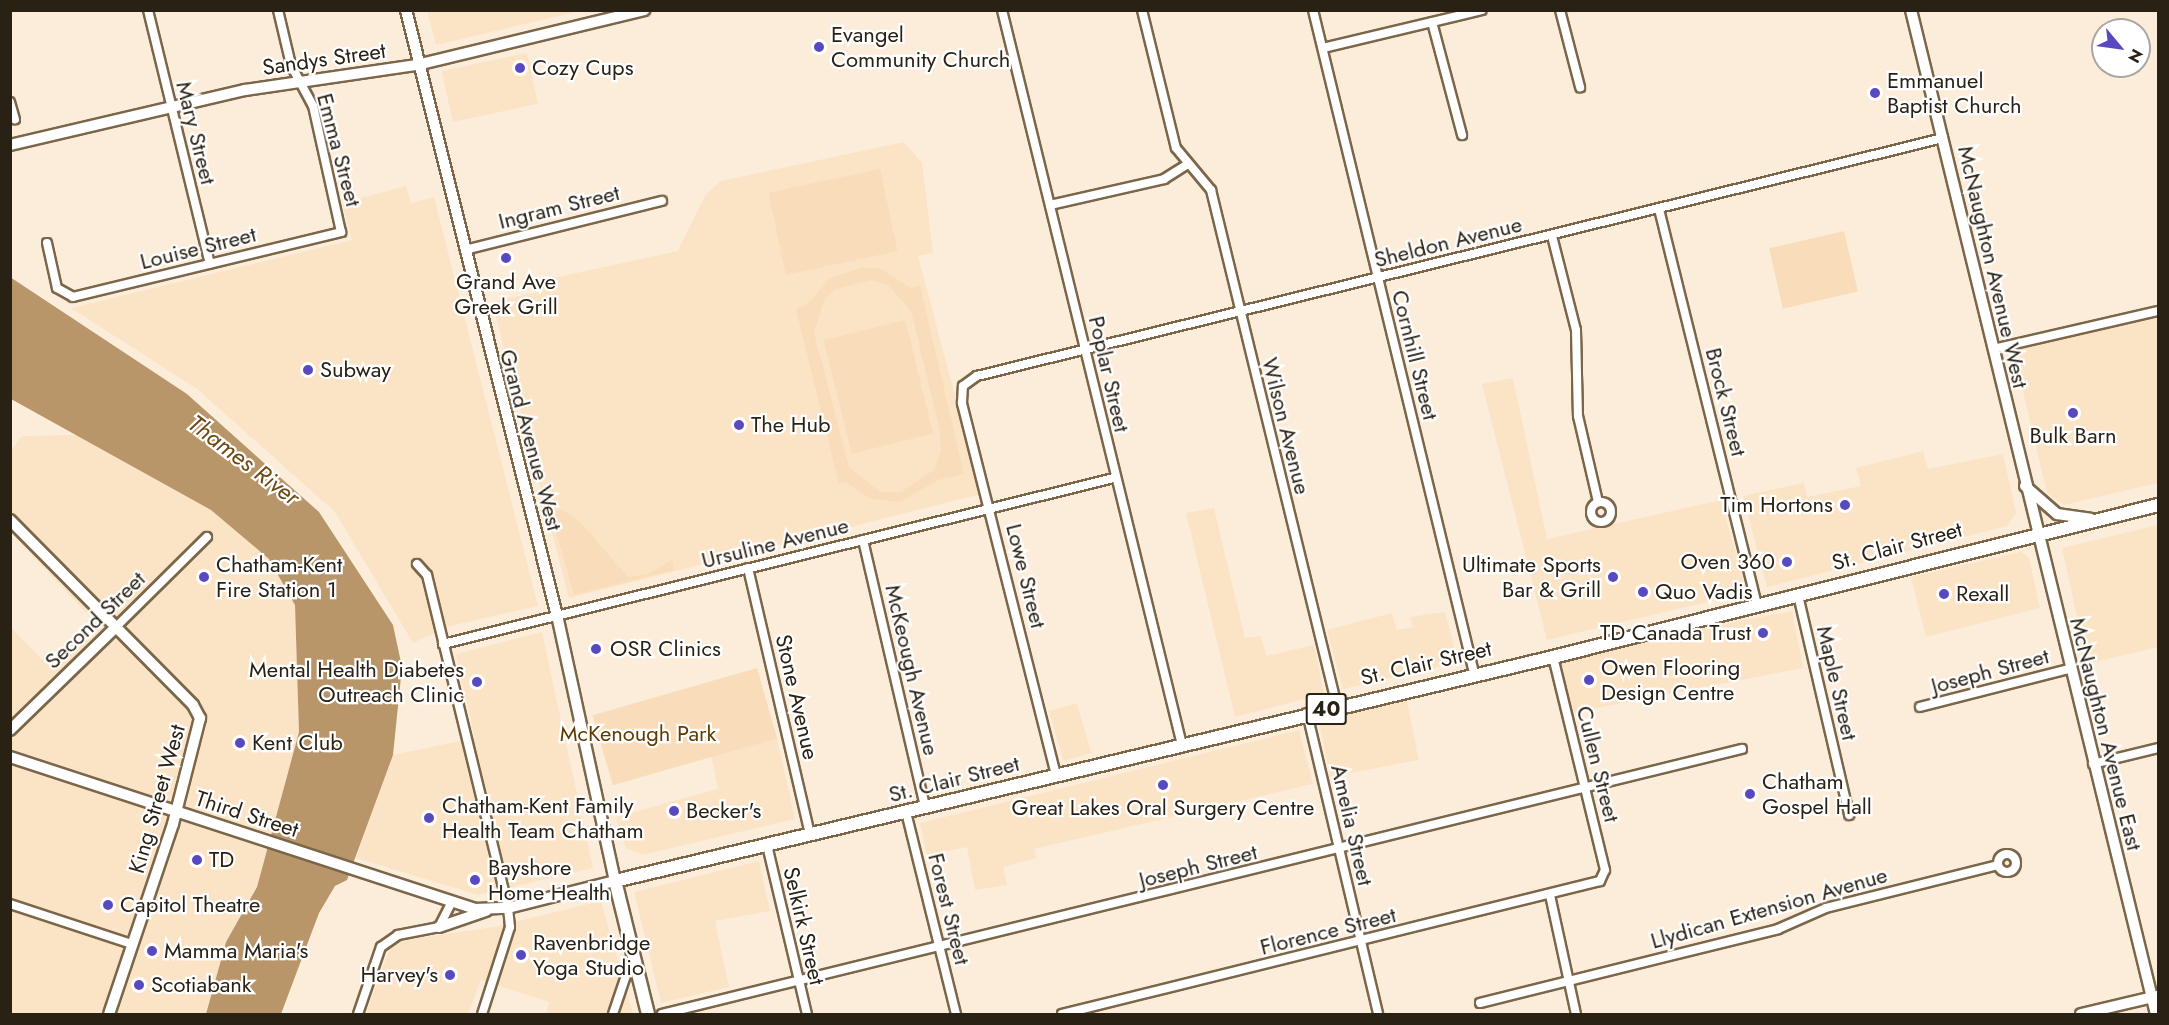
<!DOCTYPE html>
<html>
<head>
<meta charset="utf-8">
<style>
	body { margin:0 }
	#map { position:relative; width:2169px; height:1025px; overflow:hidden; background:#fcedda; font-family:Jost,sans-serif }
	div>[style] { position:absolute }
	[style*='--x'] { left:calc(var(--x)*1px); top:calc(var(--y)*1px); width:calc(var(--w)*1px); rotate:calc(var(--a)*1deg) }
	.built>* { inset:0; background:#fbe3c6; transform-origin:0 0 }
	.green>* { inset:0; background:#f9ddba; transform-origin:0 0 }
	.water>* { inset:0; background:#b99669 }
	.roads { filter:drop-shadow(2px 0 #7b664a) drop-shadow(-2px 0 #7b664a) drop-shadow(0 2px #7b664a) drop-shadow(0 -2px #7b664a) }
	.street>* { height:8px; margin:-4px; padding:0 4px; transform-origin:4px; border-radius:4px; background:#fff }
	.street>.ring { margin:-4px; padding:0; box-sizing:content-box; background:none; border:8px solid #fff; border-radius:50% }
	.secondary>* { height:10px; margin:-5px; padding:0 5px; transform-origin:5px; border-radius:5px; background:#fff }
	.primary>* { height:12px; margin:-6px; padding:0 6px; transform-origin:6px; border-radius:6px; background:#fff }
	.dots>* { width:16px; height:16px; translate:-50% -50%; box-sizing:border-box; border:3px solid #fff; border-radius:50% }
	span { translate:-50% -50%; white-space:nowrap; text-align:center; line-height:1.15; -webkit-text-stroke:4.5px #fff; paint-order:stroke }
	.shield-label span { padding:2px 4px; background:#fff; border:2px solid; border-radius:4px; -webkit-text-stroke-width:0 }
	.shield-label { font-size:21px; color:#2a2115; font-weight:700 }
	.poi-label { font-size:22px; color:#2a2115 }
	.left { translate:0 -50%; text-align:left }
	.right { translate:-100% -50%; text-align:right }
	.street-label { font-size:22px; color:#2a2115 }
	.park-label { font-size:22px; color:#5e3b00 }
	.water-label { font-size:24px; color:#6c4912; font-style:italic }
	.frame { position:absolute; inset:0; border:12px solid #2a2115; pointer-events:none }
	.north { position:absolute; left:2091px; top:18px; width:60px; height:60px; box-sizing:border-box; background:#fff; border:2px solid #aaa6a1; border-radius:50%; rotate:119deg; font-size:16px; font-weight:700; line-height:24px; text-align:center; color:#2a2115 }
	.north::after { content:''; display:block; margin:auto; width:21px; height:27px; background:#5849c1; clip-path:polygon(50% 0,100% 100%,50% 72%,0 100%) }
</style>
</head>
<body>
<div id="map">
	<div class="built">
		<div style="clip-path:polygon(427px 10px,580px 10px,580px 11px,436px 45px)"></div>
		<div style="left:527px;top:53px;width:52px;height:87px;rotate:78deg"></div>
		<div style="clip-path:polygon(904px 142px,922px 163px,933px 253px,918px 256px,981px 494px,569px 598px,492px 302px,537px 292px,535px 282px,678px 251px,706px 194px,721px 181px)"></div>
		<div style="clip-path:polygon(406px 186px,411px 203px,434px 197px,538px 606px,450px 626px,413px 643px,335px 512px,197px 389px,71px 308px,352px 240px,342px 203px)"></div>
		<div style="clip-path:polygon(2158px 318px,2158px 483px,2064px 505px,2047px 493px,2015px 358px,2017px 349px)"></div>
		<div style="clip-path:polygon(1513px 378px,1547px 539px,1721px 500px,1744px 584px,1741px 594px,1547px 640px,1482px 384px)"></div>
		<div style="clip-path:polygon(77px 435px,211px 510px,269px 559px,295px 605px,299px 732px,257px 887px,226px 942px,206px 1014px,11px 1014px,11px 628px,51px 668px,96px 623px,11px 533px,10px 452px,22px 436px)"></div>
		<div style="clip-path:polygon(1923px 451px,1928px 469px,2003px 454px,2016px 513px,2007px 526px,1767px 587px,1743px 496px,1804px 483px,1807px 497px,1861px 486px,1856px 468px)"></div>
		<div style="clip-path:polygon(1214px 508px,1245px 638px,1260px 636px,1267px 656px,1314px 645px,1324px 694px,1235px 717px,1186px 513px)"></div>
		<div style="clip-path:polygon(2158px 525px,2158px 647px,2087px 664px,2062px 548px)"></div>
		<div style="clip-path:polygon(2021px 552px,2029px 558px,2040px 608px,1926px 637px,1911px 577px)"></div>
		<div style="left:1792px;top:611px;width:58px;height:240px;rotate:79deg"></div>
		<div style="clip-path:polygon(1445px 612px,1458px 662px,1343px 689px,1327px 630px,1392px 613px,1397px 630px,1413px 627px,1410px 617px)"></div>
		<div style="clip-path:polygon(542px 632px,593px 868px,478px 895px,356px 858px,393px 755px,475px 738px,456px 654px)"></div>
		<div style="left:1407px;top:701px;width:60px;height:90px;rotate:79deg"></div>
		<div style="left:1077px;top:703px;width:52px;height:29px;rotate:74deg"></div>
		<div style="clip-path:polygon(1299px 730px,1313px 784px,1034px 849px,1037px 858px,1003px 867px,1007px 885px,975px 890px,967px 847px,927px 855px,920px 823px)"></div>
		<div style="clip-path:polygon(777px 738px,795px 819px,642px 855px,626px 848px,616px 817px,718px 789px,711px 755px)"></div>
		<div style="clip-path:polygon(759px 861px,770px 911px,715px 921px,729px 987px,661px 1003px,634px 892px)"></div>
		<div style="clip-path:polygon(601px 901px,633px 1014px,546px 1014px,549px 1002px,481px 980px,468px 1014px,366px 1014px,392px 942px,494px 927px)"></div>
	</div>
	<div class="green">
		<div style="left:880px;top:169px;width:84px;height:114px;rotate:78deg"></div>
		<div style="left:1844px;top:231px;width:62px;height:77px;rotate:77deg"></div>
		<div style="clip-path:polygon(evenodd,863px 267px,881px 269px,911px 288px,920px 286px,964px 474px,938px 480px,900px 502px,871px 499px,846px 482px,839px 484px,796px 309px,808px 304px,829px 279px,863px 267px,871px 280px,889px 286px,911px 311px,940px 431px,941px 451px,934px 470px,901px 492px,880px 492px,849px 467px,814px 333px,824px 300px,836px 289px,871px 280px)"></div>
		<div style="left:905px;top:320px;width:117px;height:84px;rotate:76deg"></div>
		<div style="clip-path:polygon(561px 509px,580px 522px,628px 577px,648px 574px,672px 560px,674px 570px,574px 595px,554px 525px,554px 512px)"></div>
		<div style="left:757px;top:668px;width:73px;height:171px;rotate:74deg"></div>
	</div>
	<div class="water">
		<div style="clip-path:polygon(10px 277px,187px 394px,319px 512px,393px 625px,402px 667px,393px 755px,347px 880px,335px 886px,319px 913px,281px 1014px,206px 1014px,226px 942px,257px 887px,299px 732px,295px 605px,269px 559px,211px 510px,11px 399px)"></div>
	</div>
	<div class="roads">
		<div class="street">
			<div style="--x:148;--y:10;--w:261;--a:76.3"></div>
			<div style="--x:1002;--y:10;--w:757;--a:76.24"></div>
			<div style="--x:1142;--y:10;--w:142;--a:76.2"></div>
			<div style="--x:1176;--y:148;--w:55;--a:50.2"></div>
			<div style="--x:1211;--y:190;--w:531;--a:76.28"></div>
			<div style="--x:1313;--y:10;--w:682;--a:76.35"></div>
			<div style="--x:1560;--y:10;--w:80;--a:75.4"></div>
			<div style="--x:1432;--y:22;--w:117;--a:75.1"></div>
			<div style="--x:1323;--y:48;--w:163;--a:-13.4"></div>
			<div style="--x:10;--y:102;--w:18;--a:74"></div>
			<div style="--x:1050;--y:205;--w:117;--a:-12.8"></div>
			<div style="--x:1164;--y:179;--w:26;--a:-32"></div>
			<div style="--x:1659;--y:209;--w:407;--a:76.1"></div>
			<div style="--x:1552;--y:236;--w:97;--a:75.7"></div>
			<div style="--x:1576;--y:330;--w:86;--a:88.7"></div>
			<div style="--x:1578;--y:416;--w:88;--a:76.9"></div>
			<div style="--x:47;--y:243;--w:46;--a:77.5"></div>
			<div style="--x:57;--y:288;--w:18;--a:29"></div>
			<div style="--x:73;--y:297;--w:276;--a:-13.6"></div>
			<div style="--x:341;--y:232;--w:129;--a:-102.5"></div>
			<div style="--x:313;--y:106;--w:47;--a:-118.2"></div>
			<div style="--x:291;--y:65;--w:57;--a:-103.3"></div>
			<div style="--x:465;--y:250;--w:203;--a:-14"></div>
			<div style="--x:1993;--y:349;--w:169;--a:-13"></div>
			<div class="ring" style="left:1591px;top:502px;width:12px;height:12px"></div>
			<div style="--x:863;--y:540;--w:274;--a:76.9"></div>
			<div style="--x:417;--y:564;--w:15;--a:48"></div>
			<div style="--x:427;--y:575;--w:343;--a:76.3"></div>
			<div style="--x:508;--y:908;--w:19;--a:84"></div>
			<div style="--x:510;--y:927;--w:91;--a:107.8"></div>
			<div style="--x:748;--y:568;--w:273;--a:76.9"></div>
			<div style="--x:1798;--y:595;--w:226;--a:76.9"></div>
			<div style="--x:116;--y:627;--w:128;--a:-44.7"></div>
			<div style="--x:443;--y:644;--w:691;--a:-13.9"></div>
			<div style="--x:1920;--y:707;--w:154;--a:-14.3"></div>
			<div style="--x:1307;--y:713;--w:309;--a:76.7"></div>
			<div style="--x:2093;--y:764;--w:67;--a:-13.8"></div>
			<div style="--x:1056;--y:775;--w:384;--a:-104.2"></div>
			<div style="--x:962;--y:403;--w:17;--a:-87"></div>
			<div style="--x:963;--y:386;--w:17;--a:-36"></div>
			<div style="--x:977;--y:376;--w:995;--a:-13.84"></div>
			<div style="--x:906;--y:812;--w:208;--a:76.1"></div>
			<div style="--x:767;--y:845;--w:174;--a:76.7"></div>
			<div class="ring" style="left:1998px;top:854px;width:10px;height:10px"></div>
			<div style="--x:1550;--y:895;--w:122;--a:77.7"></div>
			<div style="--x:10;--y:904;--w:128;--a:18.2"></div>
			<div style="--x:1480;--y:1003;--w:307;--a:-13.9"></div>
			<div style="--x:1778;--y:929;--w:52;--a:-23.6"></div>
			<div style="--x:1826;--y:908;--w:177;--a:-14"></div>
			<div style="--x:358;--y:1014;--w:71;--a:-71.1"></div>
			<div style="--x:381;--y:947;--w:21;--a:-35"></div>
			<div style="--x:398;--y:935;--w:42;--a:-11"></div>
			<div style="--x:439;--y:927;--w:28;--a:-63"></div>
			<div style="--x:613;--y:1014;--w:59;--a:-71.3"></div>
			<div style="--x:662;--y:1014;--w:1112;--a:-13.79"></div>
			<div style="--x:1062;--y:1014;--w:554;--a:-13.89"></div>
			<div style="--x:1600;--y:881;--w:12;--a:-66"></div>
			<div style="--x:1605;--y:870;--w:219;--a:-103.7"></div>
		</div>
		<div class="secondary">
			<div style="--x:1911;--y:10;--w:1033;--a:76.29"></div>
			<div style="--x:10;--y:145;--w:241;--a:-13.2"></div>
			<div style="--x:245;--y:90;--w:174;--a:-8.3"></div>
			<div style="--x:417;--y:65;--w:234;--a:-13.6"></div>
			<div style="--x:2025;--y:486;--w:43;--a:41.2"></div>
			<div style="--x:2057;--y:514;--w:34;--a:8"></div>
			<div style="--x:10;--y:520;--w:260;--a:45.3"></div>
			<div style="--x:193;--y:705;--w:15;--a:62"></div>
			<div style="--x:200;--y:718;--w:109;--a:104.3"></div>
			<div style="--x:173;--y:824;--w:200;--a:108.6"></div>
			<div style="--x:10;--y:730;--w:148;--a:-44.2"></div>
			<div style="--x:10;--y:757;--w:488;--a:18.1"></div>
			<div style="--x:474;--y:909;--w:34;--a:-2"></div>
			<div style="--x:508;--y:908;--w:110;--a:-14.2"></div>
			<div style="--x:615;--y:881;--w:271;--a:-102.3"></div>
			<div style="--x:557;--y:616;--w:625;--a:-103.99"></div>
			<div style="--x:439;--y:927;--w:50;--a:-18.8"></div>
			<div style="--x:2081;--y:1014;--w:79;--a:-13.2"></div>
		</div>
		<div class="primary">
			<div style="--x:648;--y:1014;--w:137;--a:-103.9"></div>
			<div style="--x:615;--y:881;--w:964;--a:-13.43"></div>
			<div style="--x:1553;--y:657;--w:624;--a:-14.1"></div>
		</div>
	</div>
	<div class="dots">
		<div style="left:819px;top:47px;background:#5849c1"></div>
		<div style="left:520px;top:68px;background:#5849c1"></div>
		<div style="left:1875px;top:93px;background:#5849c1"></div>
		<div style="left:506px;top:258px;background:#5849c1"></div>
		<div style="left:308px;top:370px;background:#5849c1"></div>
		<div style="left:2073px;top:413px;background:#5849c1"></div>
		<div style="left:739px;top:425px;background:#5849c1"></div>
		<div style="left:1845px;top:505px;background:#5849c1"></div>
		<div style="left:1787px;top:562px;background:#5849c1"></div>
		<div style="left:204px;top:577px;background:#5849c1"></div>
		<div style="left:1613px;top:577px;background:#5849c1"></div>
		<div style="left:1643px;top:592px;background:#5849c1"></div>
		<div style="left:1944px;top:594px;background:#5849c1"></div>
		<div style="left:1763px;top:633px;background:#5849c1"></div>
		<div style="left:596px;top:649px;background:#5849c1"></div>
		<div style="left:1589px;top:680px;background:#5849c1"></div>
		<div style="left:477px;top:682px;background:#5849c1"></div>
		<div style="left:240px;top:743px;background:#5849c1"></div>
		<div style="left:1163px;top:785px;background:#5849c1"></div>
		<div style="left:1750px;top:794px;background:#5849c1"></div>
		<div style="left:674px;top:811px;background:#5849c1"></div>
		<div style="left:429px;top:818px;background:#5849c1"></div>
		<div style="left:197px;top:860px;background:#5849c1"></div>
		<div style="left:475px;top:880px;background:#5849c1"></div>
		<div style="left:108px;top:905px;background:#5849c1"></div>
		<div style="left:152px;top:951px;background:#5849c1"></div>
		<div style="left:521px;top:955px;background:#5849c1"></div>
		<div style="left:450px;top:975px;background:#5849c1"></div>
		<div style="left:139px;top:985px;background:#5849c1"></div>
	</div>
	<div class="shield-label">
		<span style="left:1326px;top:709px">40</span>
	</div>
	<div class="poi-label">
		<span class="left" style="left:831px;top:47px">Evangel<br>Community Church</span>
		<span class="left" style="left:532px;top:68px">Cozy Cups</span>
		<span class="left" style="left:1887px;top:93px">Emmanuel<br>Baptist Church</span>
		<span style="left:506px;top:294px">Grand Ave<br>Greek Grill</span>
		<span class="left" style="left:320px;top:370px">Subway</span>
		<span class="left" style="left:751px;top:425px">The Hub</span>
		<span style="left:2073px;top:436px">Bulk Barn</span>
		<span class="right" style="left:1833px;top:505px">Tim Hortons</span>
		<span class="right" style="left:1775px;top:562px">Oven 360</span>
		<span class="left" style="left:216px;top:577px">Chatham-Kent<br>Fire Station 1</span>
		<span class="right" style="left:1601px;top:577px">Ultimate Sports<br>Bar &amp; Grill</span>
		<span class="left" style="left:1655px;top:592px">Quo Vadis</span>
		<span class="left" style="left:1956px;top:594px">Rexall</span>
		<span class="right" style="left:1751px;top:633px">TD Canada Trust</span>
		<span class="left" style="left:610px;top:649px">OSR Clinics</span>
		<span class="left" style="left:1601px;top:680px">Owen Flooring<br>Design Centre</span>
		<span class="right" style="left:464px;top:682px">Mental Health Diabetes<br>Outreach Clinic</span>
		<span class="left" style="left:252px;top:743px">Kent Club</span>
		<span class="left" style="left:1762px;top:794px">Chatham<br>Gospel Hall</span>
		<span class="left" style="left:442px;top:818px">Chatham-Kent Family<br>Health Team Chatham</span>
		<span style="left:1163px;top:808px">Great Lakes Oral Surgery Centre</span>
		<span class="left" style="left:686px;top:811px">Becker's</span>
		<span class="left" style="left:209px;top:860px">TD</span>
		<span class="left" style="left:488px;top:880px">Bayshore<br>Home Health</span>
		<span class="left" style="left:120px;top:905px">Capitol Theatre</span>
		<span class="left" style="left:533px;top:955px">Ravenbridge<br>Yoga Studio</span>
		<span class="left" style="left:164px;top:951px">Mamma Maria's</span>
		<span class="right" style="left:438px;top:975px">Harvey's</span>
		<span class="left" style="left:151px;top:985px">Scotiabank</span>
	</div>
	<div class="street-label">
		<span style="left:324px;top:59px;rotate:-8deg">Sandys Street</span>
		<span style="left:196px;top:133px;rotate:76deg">Mary Street</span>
		<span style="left:339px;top:150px;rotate:75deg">Emma Street</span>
		<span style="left:559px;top:207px;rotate:-14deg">Ingram Street</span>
		<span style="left:1448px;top:242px;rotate:-14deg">Sheldon Avenue</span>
		<span style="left:198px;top:248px;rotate:-14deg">Louise Street</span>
		<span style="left:1993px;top:267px;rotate:77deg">McNaughton Avenue West</span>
		<span style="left:1415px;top:355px;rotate:76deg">Cornhill Street</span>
		<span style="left:1109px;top:374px;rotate:77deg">Poplar Street</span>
		<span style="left:1726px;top:402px;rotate:76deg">Brock Street</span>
		<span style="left:1286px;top:426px;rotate:76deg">Wilson Avenue</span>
		<span style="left:531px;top:440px;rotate:75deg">Grand Avenue West</span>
		<span style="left:775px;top:543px;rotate:-14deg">Ursuline Avenue</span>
		<span style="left:1897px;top:546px;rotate:-15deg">St. Clair Street</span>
		<span style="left:1026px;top:576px;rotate:76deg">Lowe Street</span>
		<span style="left:95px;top:620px;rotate:-44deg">Second Street</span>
		<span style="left:1426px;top:663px;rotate:-13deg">St. Clair Street</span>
		<span style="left:912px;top:670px;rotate:77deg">McKeough Avenue</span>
		<span style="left:1990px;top:671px;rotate:-15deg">Joseph Street</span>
		<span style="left:1837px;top:683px;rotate:77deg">Maple Street</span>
		<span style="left:797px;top:697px;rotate:77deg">Stone Avenue</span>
		<span style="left:2106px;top:734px;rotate:76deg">McNaughton Avenue East</span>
		<span style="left:1598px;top:764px;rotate:76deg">Cullen Street</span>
		<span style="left:954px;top:779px;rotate:-14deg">St. Clair Street</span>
		<span style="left:157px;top:799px;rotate:-74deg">King Street West</span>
		<span style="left:247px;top:814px;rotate:18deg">Third Street</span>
		<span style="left:1352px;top:825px;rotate:77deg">Amelia Street</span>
		<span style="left:1198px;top:866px;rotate:-14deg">Joseph Street</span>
		<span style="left:1769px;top:908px;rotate:-16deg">Llydican Extension Avenue</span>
		<span style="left:949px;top:909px;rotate:76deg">Forest Street</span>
		<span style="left:804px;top:926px;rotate:77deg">Selkirk Street</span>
		<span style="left:1328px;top:931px;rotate:-14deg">Florence Street</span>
	</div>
	<div class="park-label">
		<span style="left:638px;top:734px">McKenough Park</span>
	</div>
	<div class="water-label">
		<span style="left:244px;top:460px;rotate:37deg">Thames River</span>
	</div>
	<div class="frame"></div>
	<div class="north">N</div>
</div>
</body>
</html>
